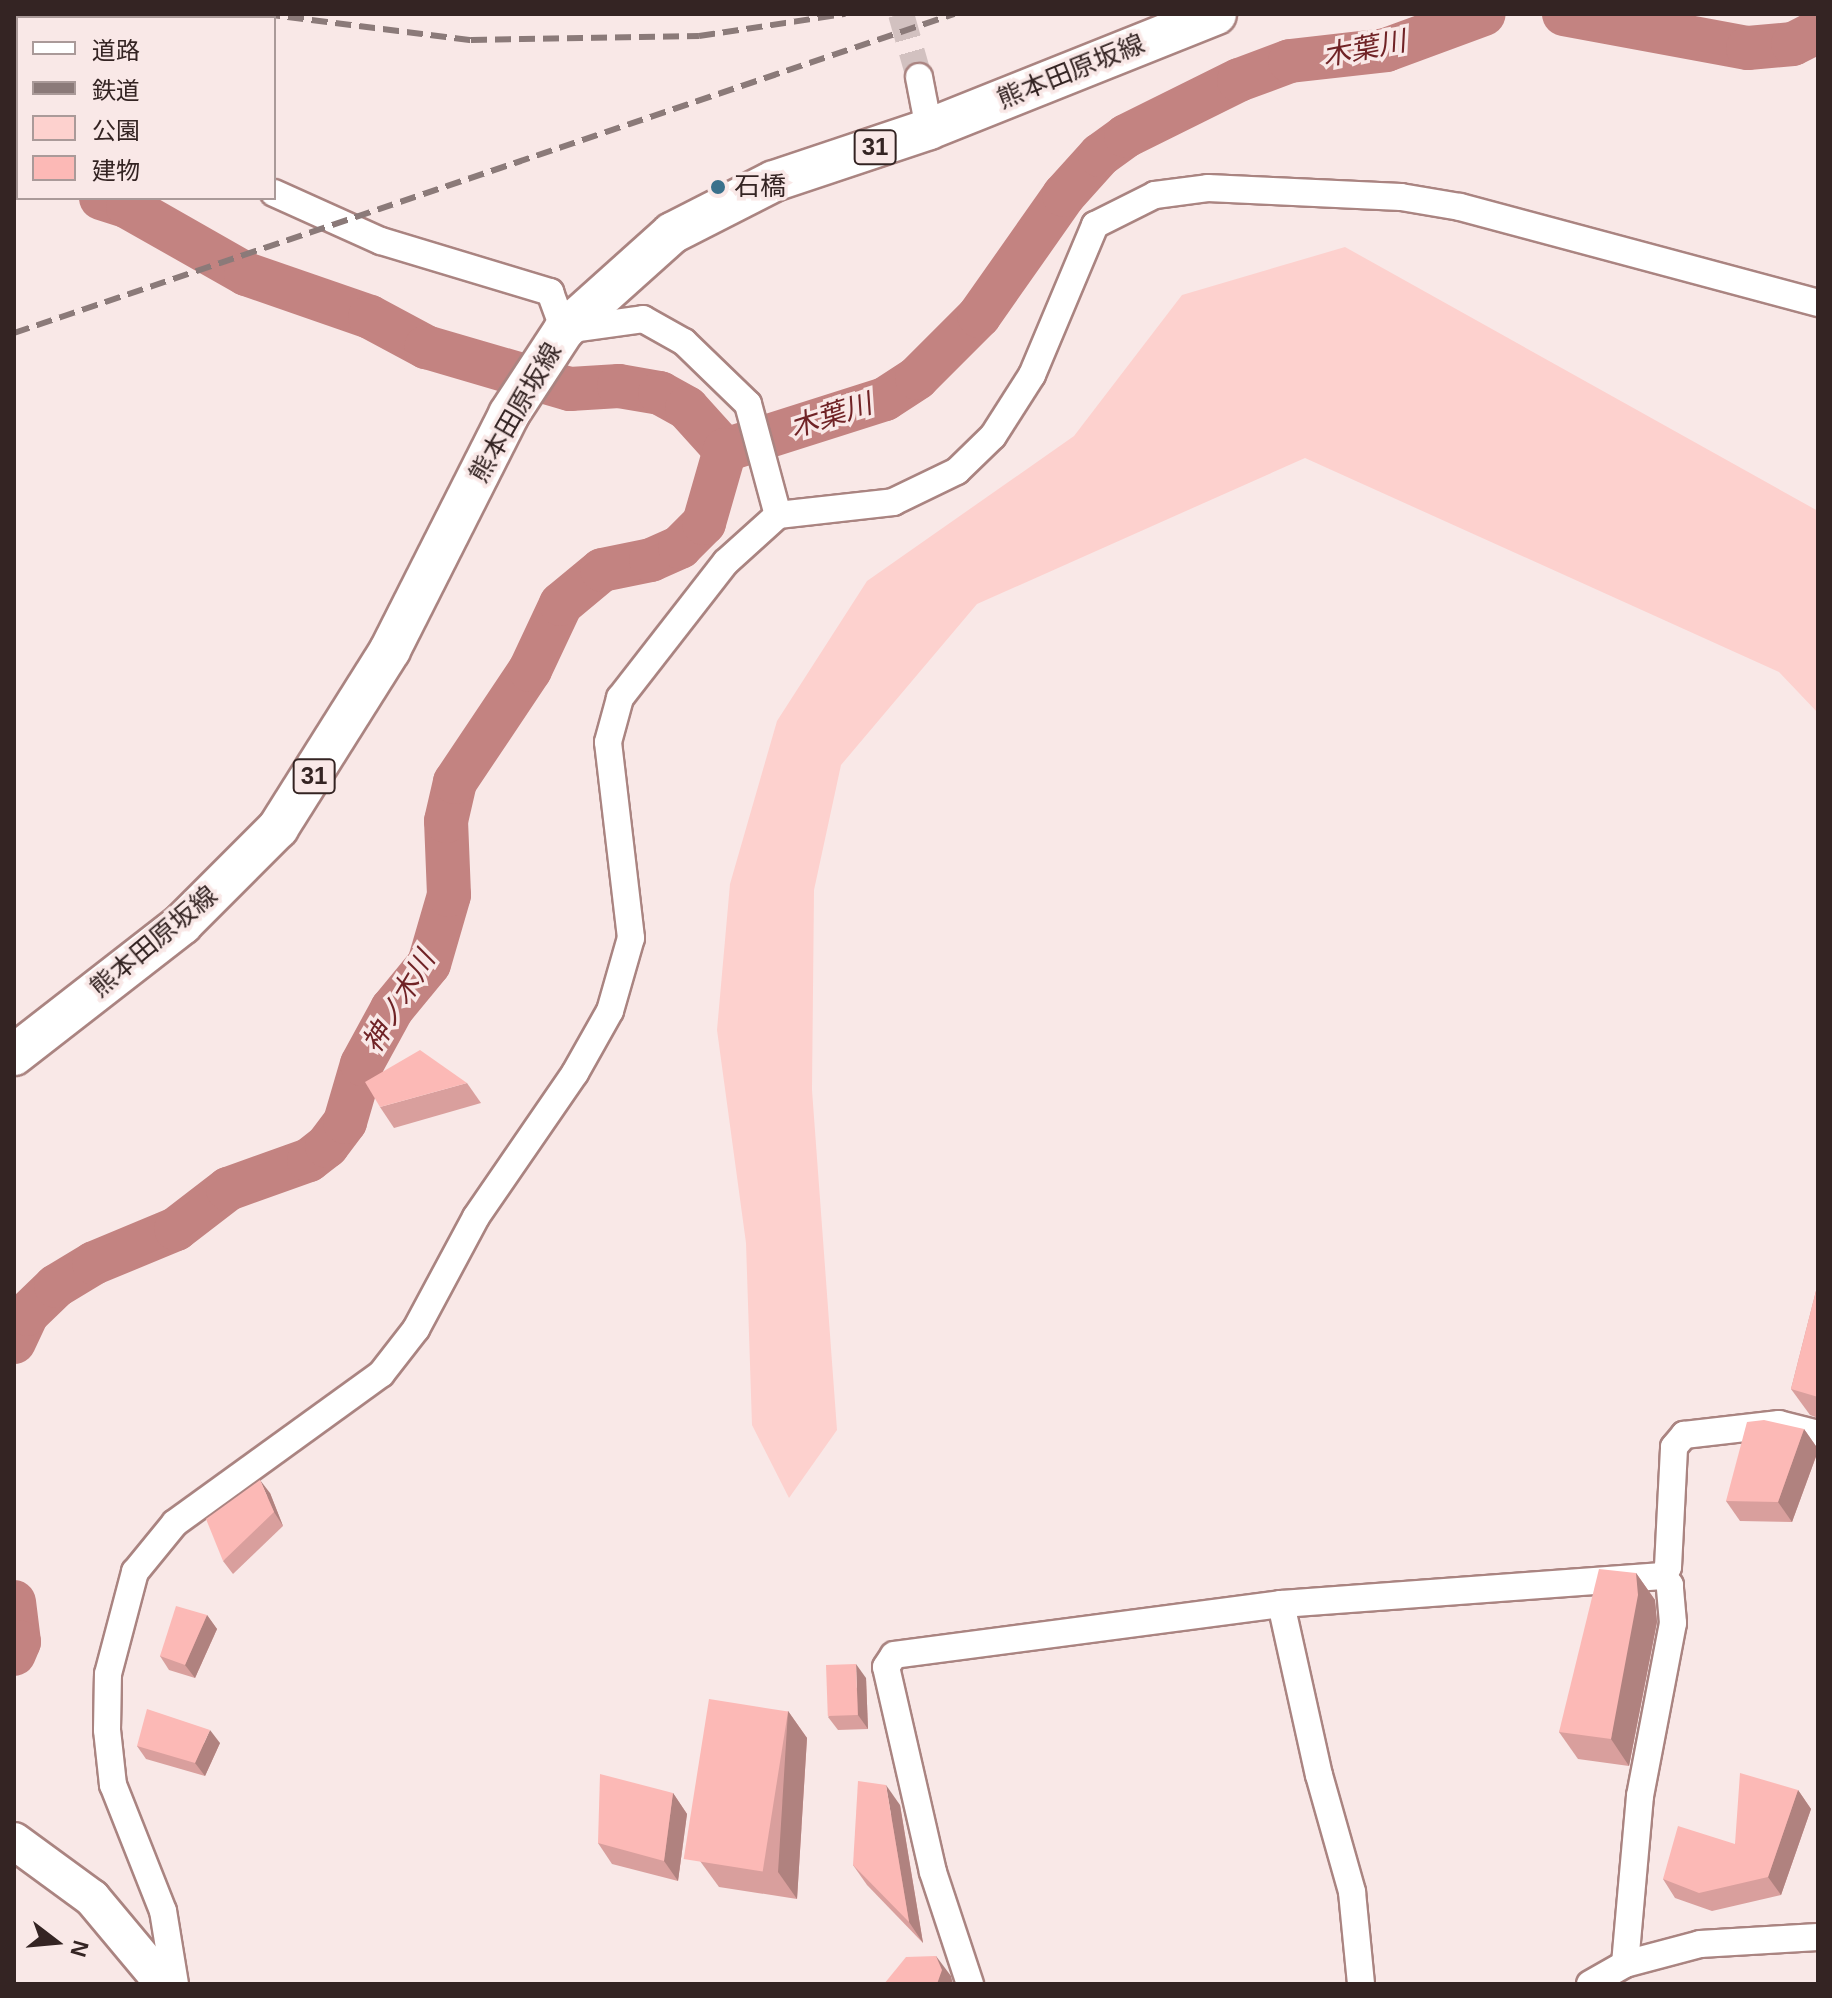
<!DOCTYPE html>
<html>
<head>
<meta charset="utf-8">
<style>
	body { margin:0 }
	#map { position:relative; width:1832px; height:1998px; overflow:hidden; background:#f9e8e7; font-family:Helvetica,"Noto Sans JP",sans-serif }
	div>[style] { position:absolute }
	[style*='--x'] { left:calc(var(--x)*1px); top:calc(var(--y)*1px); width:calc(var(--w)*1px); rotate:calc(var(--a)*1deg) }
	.green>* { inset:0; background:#fdd1ce }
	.river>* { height:44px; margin:-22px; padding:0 22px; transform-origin:22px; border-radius:22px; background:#c38381 }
	.street-tunnel>* { height:26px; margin-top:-13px; transform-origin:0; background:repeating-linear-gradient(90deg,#d2c1c0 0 26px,transparent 0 39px) }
	.roads { filter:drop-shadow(2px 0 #aa8481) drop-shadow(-2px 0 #aa8481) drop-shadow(0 2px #aa8481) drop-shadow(0 -2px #aa8481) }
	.street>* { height:26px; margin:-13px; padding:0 13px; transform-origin:13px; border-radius:13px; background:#fff }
	.secondary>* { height:36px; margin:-18px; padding:0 18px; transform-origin:18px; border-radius:18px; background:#fff }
	.primary>* { height:40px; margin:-20px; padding:0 20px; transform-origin:20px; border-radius:20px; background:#fff }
	.rail>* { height:6px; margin-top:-3px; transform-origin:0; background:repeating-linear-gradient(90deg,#8b7a79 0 16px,transparent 0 24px) }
	.wall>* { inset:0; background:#d99f9d }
	.shaded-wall>* { inset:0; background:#b0827f }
	.building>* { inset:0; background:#fcb9b6; transform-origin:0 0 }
	.dots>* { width:22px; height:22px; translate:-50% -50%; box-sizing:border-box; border:4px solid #f9e8e7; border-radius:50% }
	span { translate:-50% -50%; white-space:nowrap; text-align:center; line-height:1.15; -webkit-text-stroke:7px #f9e8e7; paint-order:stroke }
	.shield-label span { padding:2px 6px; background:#f9e8e7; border:2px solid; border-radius:6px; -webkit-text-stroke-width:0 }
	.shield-label { font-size:24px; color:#342423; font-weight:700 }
	.street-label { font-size:26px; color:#342423 }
	.poi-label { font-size:26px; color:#342423 }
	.left { translate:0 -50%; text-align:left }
	.water-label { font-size:28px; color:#702326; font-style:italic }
	.frame { position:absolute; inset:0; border:16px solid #342423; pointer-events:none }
	.legend { position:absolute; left:16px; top:16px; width:260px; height:184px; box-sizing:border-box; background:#f9e8e7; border:2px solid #aa9a99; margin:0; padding:10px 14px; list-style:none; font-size:24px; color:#342423 }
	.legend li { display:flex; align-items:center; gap:16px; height:40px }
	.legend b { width:40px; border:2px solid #aa9a99 }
	.north { position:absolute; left:16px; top:1902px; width:80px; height:80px; -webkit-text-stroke:6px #f9e8e7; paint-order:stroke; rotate:106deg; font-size:22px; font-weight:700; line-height:32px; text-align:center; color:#342423 }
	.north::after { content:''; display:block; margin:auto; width:28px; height:36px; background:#342423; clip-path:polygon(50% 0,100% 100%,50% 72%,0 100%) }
</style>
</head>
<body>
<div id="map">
	<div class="green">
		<div style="clip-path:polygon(1345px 247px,1818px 511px,1818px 713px,1779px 672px,1305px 458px,977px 604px,841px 765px,814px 890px,812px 1090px,837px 1430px,789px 1498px,752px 1425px,746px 1243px,717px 1030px,730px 884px,777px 721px,867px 581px,1074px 436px,1182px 295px)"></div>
	</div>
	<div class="river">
		<div style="--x:1564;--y:14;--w:187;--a:10.5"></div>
		<div style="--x:1748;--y:48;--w:45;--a:-5.1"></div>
		<div style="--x:1793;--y:44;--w:28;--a:-27"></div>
		<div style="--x:14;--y:169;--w:4;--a:14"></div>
		<div style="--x:101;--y:198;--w:28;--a:18"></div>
		<div style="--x:128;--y:207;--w:136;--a:29.6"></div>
		<div style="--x:246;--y:274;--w:131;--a:19.1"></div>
		<div style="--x:370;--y:317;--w:64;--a:28.2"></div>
		<div style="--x:426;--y:347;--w:150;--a:16.3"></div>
		<div style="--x:570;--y:389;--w:49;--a:-3.5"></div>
		<div style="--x:619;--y:386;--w:42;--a:9.7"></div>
		<div style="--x:660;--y:393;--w:31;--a:29"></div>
		<div style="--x:687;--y:408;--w:57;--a:47.9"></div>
		<div style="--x:725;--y:450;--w:168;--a:-17.7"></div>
		<div style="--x:885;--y:399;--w:38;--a:-33"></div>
		<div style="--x:917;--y:378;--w:88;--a:-45"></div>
		<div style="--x:979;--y:316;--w:148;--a:-54.9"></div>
		<div style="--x:1064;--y:195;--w:54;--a:-48"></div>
		<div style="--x:1100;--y:155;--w:32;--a:-36"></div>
		<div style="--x:1126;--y:136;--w:126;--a:-26.4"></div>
		<div style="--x:1239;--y:80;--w:54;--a:-20.4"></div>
		<div style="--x:1290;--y:61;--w:97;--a:-6.5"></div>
		<div style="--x:1386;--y:50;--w:104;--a:-20.2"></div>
		<div style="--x:14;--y:1342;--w:31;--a:-65"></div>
		<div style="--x:27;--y:1314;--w:40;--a:-44"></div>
		<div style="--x:56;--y:1286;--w:44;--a:-31.2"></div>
		<div style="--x:94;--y:1263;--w:89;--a:-22.5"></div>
		<div style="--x:176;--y:1229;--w:66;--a:-37.6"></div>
		<div style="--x:228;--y:1189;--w:86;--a:-19.7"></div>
		<div style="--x:309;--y:1160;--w:23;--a:-38"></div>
		<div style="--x:327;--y:1146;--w:30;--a:-53"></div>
		<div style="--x:345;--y:1122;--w:60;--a:-73.7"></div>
		<div style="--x:362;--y:1064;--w:63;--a:-61.4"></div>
		<div style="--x:392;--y:1009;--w:58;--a:-50.6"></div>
		<div style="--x:429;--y:964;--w:72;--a:-73.8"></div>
		<div style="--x:449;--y:895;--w:74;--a:-92.3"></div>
		<div style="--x:446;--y:821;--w:40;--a:-77"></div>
		<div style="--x:455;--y:782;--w:135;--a:-56.2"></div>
		<div style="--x:530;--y:670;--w:73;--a:-64.8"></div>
		<div style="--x:561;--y:604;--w:53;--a:-39.7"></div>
		<div style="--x:602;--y:570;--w:50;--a:-11.5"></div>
		<div style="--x:651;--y:560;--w:32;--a:-24"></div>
		<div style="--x:680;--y:547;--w:34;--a:-45"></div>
		<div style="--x:704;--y:523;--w:76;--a:-74"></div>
		<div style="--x:14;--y:1602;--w:40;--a:82.9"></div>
		<div style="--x:19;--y:1642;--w:13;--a:113"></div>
	</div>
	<div class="street-tunnel">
		<div style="--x:901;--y:14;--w:66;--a:74.1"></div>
	</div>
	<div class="roads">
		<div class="street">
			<div style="--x:919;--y:77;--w:53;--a:79.1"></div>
			<div style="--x:14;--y:88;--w:4;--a:27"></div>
			<div style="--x:274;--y:193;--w:117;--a:24.2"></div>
			<div style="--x:381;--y:241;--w:177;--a:16.8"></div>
			<div style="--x:550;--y:292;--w:40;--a:69.8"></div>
			<div style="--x:564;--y:330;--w:80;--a:-7.9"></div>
			<div style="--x:643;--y:319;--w:47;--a:29.3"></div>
			<div style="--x:684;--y:342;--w:89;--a:44.1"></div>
			<div style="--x:748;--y:404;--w:115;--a:74.9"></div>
			<div style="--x:1663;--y:1576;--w:10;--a:-61"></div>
			<div style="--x:1668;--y:1567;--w:120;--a:-87.1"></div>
			<div style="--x:1674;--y:1447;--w:16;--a:-50"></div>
			<div style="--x:1684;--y:1435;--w:96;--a:-6.6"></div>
			<div style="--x:1779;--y:1424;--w:40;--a:14.4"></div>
			<div style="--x:1281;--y:1604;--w:175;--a:77.5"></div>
			<div style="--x:1319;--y:1775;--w:122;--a:74.2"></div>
			<div style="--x:1352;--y:1892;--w:92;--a:84.4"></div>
			<div style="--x:1625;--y:1964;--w:169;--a:-84.9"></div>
			<div style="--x:1640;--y:1796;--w:176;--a:-79.2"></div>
			<div style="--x:1673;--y:1623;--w:38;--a:-95"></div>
			<div style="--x:1670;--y:1585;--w:11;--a:-128"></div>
			<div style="--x:175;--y:1984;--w:74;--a:-99.3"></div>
			<div style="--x:163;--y:1911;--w:136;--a:-111.6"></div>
			<div style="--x:113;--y:1785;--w:55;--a:-96.2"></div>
			<div style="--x:107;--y:1730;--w:56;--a:-89"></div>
			<div style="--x:108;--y:1674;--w:106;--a:-75.2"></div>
			<div style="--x:135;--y:1572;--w:63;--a:-50.8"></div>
			<div style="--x:175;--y:1523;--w:254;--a:-35.9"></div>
			<div style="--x:381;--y:1374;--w:57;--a:-52.1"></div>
			<div style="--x:416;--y:1329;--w:127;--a:-61.8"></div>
			<div style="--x:476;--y:1217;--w:175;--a:-55.5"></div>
			<div style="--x:575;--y:1073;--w:71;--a:-60.6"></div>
			<div style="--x:610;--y:1011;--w:76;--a:-74"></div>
			<div style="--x:631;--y:938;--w:197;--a:-96.7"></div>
			<div style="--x:608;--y:742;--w:46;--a:-74.7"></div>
			<div style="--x:620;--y:698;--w:172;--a:-52.1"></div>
			<div style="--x:726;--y:562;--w:70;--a:-42.1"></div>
			<div style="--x:778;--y:515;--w:116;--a:-6.4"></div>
			<div style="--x:893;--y:502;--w:71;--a:-25.8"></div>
			<div style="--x:957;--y:471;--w:50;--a:-44.2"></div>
			<div style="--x:993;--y:436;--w:72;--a:-57.4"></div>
			<div style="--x:1032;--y:375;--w:163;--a:-67.2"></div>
			<div style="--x:1095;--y:225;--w:67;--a:-26.6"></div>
			<div style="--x:1155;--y:195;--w:53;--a:-7.5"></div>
			<div style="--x:1208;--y:188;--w:193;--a:2.7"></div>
			<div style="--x:1401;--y:197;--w:60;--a:9.6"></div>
			<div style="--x:1460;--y:207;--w:371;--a:15"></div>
			<div style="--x:970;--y:1984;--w:118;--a:-108.3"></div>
			<div style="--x:933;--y:1872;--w:210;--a:-102.9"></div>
			<div style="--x:886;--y:1667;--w:14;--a:-56"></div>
			<div style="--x:894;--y:1655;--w:390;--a:-7.5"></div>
			<div style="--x:1281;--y:1604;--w:383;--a:-4.2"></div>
			<div style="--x:1590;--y:1984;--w:40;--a:-29.7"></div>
			<div style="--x:1625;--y:1964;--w:78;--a:-14.9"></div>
			<div style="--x:1700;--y:1944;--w:118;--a:-3.4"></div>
		</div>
		<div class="secondary">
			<div style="--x:14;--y:1841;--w:97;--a:36.2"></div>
			<div style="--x:92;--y:1898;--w:112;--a:50.1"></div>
		</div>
		<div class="primary">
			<div style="--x:14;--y:1055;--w:213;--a:-37.9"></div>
			<div style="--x:182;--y:924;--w:136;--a:-45"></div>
			<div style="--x:278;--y:828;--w:210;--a:-57.8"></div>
			<div style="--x:390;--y:650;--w:264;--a:-63.2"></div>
			<div style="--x:509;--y:414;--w:100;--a:-56.8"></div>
			<div style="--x:564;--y:330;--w:145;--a:-41.9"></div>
			<div style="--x:672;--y:233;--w:114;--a:-27"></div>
			<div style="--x:774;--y:181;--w:163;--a:-18.5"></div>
			<div style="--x:929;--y:129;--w:309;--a:-21.8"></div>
		</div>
	</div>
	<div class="rail">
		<div style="--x:264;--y:14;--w:209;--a:7.2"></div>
		<div style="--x:471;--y:40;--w:228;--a:-1"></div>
		<div style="--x:699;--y:36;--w:148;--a:-8.6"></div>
		<div style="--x:14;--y:333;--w:993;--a:-18.75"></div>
	</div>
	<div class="wall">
		<div style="clip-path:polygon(467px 1083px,481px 1103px,394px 1128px,380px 1107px)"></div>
		<div style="clip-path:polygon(1818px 1283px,1818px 1418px,1810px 1415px,1791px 1389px)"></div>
		<div style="clip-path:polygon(1804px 1429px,1818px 1449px,1818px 1451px,1792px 1522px,1740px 1521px,1726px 1501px)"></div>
		<div style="clip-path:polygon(270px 1493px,283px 1526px,233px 1574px,223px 1561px)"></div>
		<div style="clip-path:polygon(1636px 1573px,1655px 1600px,1657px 1622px,1629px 1766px,1578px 1759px,1559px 1732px)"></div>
		<div style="clip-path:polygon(207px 1615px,217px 1629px,195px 1678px,169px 1670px,160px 1656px)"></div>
		<div style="clip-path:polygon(866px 1678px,868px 1729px,838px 1730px,828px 1717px)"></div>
		<div style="clip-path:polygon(788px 1711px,807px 1738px,797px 1899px,719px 1887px,700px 1861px)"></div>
		<div style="clip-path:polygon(220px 1743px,205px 1776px,146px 1759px,137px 1746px)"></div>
		<div style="clip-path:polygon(1798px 1790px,1811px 1809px,1781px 1895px,1712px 1911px,1675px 1898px,1663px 1879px,1735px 1844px)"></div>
		<div style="clip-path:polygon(673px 1793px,687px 1814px,678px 1881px,612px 1864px,598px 1843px)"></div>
		<div style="clip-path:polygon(900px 1805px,923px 1943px,867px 1885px,853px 1865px)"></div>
	</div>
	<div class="shaded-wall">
		<div style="clip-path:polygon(1804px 1429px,1818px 1449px,1818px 1451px,1792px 1522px,1778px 1502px)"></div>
		<div style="clip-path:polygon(260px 1480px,270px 1493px,283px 1526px,274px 1512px)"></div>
		<div style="clip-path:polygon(1636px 1573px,1655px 1600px,1657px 1622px,1629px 1766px,1611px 1739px)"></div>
		<div style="clip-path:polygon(207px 1615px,217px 1629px,195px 1678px,185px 1665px)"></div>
		<div style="clip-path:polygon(856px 1664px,866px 1678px,868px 1729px,858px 1715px)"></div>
		<div style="clip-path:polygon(788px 1711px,807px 1738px,797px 1899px,778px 1872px)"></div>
		<div style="clip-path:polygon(210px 1730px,220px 1743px,205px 1776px,195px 1763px)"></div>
		<div style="clip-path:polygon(886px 1785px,900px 1805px,923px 1943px,909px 1922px)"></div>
		<div style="clip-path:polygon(1798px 1790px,1811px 1809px,1781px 1895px,1768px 1877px)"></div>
		<div style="clip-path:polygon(673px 1793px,687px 1814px,678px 1881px,664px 1861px)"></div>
		<div style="clip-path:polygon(936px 1956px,951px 1976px,953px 1984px,937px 1984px)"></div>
	</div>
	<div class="building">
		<div style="clip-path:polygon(420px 1050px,467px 1083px,380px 1107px,365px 1082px)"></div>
		<div style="clip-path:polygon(1818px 1283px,1818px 1397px,1791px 1389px)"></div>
		<div style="clip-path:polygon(1764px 1420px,1804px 1429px,1778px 1502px,1726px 1501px,1747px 1422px)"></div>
		<div style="clip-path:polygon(260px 1480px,274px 1512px,223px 1561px,206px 1519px)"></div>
		<div style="clip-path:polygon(1599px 1569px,1636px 1573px,1638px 1595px,1611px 1739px,1559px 1732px)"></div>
		<div style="clip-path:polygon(176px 1606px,207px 1615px,185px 1665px,160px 1656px)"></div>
		<div style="left:856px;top:1664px;width:51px;height:30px;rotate:88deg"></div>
		<div style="left:709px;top:1699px;width:80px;height:162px;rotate:9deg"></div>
		<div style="clip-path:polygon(147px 1709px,210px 1730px,195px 1763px,137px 1746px)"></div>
		<div style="clip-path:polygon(1740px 1773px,1798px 1790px,1768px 1877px,1699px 1893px,1663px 1879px,1678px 1826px,1735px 1844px)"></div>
		<div style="clip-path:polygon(600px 1774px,673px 1793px,664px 1861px,598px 1843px)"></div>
		<div style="clip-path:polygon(858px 1781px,886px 1785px,909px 1922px,853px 1865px)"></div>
		<div style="clip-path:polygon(936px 1956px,942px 1970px,937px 1984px,884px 1984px,906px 1957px)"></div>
	</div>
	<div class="dots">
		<div style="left:718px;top:187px;background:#3a718c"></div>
	</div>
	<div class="shield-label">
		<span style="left:875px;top:147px">31</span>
		<span style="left:314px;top:776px">31</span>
	</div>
	<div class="street-label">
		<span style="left:1071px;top:72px;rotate:-22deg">熊本田原坂線</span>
		<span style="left:516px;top:413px;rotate:-60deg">熊本田原坂線</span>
		<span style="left:154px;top:942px;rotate:-40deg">熊本田原坂線</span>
	</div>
	<div class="poi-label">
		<span class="left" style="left:734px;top:187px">石橋</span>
	</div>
	<div class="water-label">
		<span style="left:1364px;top:49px;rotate:-11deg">木葉川</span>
		<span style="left:831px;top:416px;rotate:-18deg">木葉川</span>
		<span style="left:399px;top:1002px;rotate:-59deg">神ノ木川</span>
	</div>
	<div class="frame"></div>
	<ul class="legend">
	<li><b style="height:10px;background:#fff"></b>道路</li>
	<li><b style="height:10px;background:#8b7a79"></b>鉄道</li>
	<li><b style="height:22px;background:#fdd1ce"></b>公園</li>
	<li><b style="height:22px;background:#fcb9b6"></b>建物</li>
	</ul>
	<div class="north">N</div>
</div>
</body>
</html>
